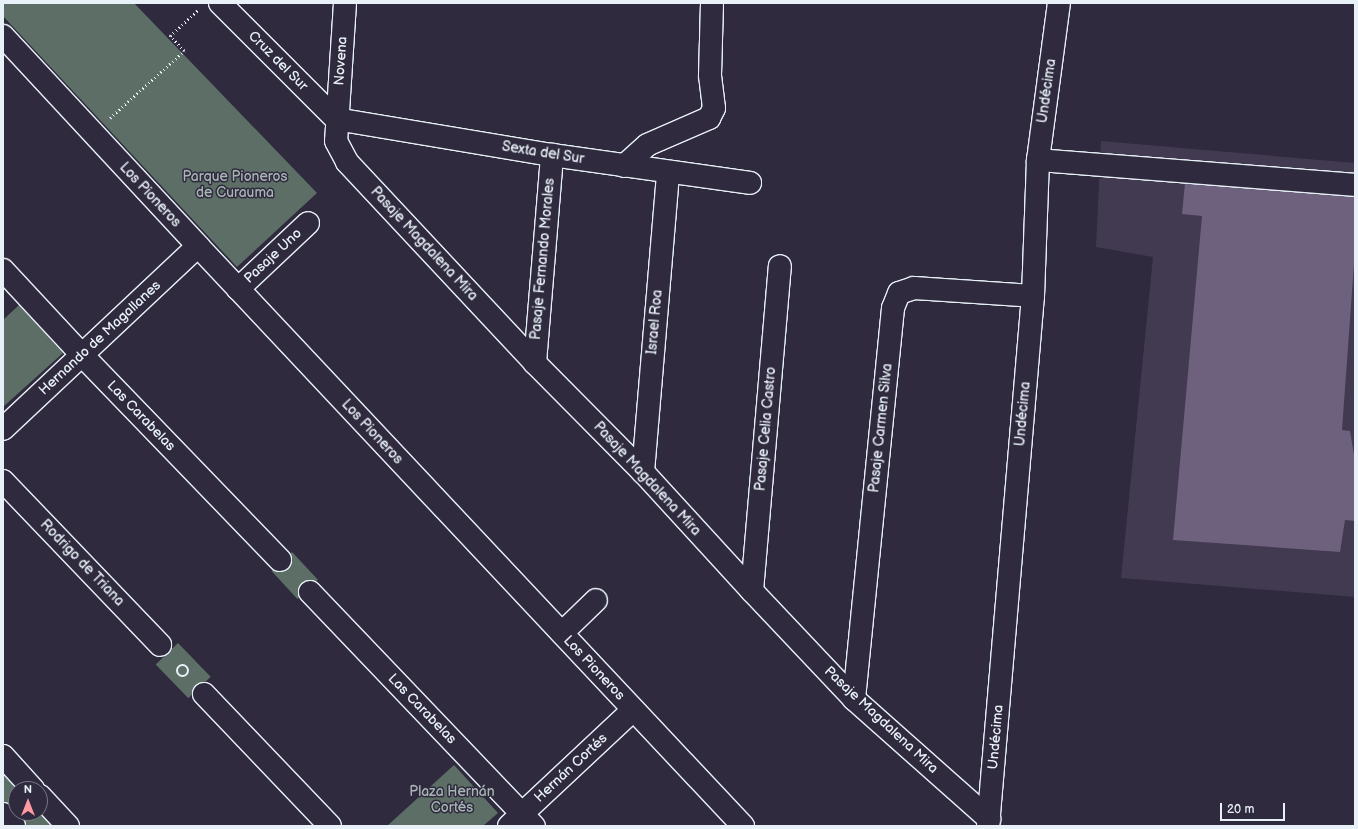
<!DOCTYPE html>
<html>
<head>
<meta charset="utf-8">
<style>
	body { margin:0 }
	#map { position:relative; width:1358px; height:829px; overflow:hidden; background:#2f2a3d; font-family:"Balsamiq Sans",sans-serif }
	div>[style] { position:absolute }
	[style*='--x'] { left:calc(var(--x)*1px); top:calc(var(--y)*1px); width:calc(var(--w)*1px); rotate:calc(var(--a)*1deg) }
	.built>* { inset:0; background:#423a50 }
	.green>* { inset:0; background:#5c6e66; transform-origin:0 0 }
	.building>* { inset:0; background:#6e617e }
	.path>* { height:2.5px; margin-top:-1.25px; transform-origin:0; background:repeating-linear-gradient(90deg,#e8f1f8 0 1px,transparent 0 4px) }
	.path>.ring { margin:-1.25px; padding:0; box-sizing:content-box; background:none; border:2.5px solid #e8f1f8; border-radius:50% }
	.roads { filter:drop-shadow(1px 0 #e8f1f8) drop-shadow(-1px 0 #e8f1f8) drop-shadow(0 1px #e8f1f8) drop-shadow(0 -1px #e8f1f8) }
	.minor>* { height:22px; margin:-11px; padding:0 11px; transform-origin:11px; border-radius:11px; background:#2f2a3d }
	span { translate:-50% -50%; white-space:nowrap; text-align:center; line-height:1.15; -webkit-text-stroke:3px #2f2a3d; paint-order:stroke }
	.street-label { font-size:14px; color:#e8f1f8 }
	.park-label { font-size:14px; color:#a9b6b6 }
	.frame { position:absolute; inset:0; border:4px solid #e8f1f8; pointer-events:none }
	.north { position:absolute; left:8px; top:781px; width:40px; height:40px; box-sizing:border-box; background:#2f2a3d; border:1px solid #797a88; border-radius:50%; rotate:0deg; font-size:11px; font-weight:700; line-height:16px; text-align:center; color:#e8f1f8 }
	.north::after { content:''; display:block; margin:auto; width:14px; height:18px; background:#ff9aa2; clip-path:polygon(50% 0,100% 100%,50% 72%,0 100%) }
	.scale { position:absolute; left:1220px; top:803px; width:65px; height:18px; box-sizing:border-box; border:2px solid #e8f1f8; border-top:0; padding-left:5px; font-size:12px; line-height:14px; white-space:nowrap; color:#e8f1f8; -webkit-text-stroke:3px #2f2a3d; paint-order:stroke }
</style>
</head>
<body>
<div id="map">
	<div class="built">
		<div style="clip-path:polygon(1101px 141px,1355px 163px,1355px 597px,1121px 578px,1153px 257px,1096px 247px)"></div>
	</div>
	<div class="green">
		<div style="clip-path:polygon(3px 3px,134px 3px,317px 193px,237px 267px,3px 16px)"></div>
		<div style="clip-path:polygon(19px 305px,63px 353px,3px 407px,3px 320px)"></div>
		<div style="left:292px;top:552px;width:38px;height:28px;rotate:47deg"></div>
		<div style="left:178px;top:643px;width:47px;height:31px;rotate:46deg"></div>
		<div style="clip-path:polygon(454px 765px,498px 813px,483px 826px,387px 826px)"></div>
		<div style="clip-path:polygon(3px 767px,24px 789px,16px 789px,16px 813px,40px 813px,40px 806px,59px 826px,25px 826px,3px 803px)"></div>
	</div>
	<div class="building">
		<div style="clip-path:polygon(1185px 183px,1355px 197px,1355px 250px,1342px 430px,1350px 431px,1355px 461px,1355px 521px,1345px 520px,1340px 552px,1173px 540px,1202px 216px,1182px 214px)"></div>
	</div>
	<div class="path">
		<div style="--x:110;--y:118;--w:100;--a:-42.2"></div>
		<div style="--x:184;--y:51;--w:21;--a:-133"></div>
		<div style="--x:170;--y:36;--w:40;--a:-43"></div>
		<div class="ring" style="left:177px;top:665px;width:9.5px;height:9.5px"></div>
	</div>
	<div class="roads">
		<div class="minor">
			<div style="--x:220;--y:3;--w:164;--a:45"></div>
			<div style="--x:345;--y:3;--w:138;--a:93.7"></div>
			<div style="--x:336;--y:141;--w:24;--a:62"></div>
			<div style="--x:347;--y:162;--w:275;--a:46.9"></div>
			<div style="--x:535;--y:363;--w:153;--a:45.3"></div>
			<div style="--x:643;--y:472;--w:161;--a:47.5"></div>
			<div style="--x:752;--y:591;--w:149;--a:46.6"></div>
			<div style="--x:854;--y:699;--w:181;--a:41.6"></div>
			<div style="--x:3;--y:36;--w:287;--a:47.1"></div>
			<div style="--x:198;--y:246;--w:796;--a:46.78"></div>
			<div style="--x:336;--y:119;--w:219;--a:9.5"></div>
			<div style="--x:552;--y:155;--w:200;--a:8"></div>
			<div style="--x:1038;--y:160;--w:318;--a:4.5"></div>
			<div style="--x:624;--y:166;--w:31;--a:-42"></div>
			<div style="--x:647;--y:145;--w:68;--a:-23.5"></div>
			<div style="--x:709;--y:118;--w:11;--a:-63"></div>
			<div style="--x:714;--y:108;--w:33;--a:-97"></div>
			<div style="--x:710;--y:75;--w:72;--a:-88.4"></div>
			<div style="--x:3;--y:270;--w:116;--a:47.1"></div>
			<div style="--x:82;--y:355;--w:285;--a:46"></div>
			<div style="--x:238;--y:289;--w:96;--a:-43.3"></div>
			<div style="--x:535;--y:363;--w:209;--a:-85.3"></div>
			<div style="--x:3;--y:429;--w:267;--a:-43.2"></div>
			<div style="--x:643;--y:472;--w:301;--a:-85.2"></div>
			<div style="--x:3;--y:481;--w:227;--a:46.2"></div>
			<div style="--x:752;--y:591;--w:326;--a:-85.1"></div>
			<div style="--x:310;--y:592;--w:324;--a:46.3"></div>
			<div style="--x:562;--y:633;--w:47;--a:-44.1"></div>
			<div style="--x:204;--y:694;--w:182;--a:46.3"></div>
			<div style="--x:854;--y:699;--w:393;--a:-84.3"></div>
			<div style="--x:893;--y:308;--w:16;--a:-68"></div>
			<div style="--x:899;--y:293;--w:16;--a:-18"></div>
			<div style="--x:914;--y:288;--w:119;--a:3.8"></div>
			<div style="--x:3;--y:756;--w:45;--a:47.7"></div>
			<div style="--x:40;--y:796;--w:41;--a:47"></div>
			<div style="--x:3;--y:814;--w:16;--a:47"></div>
			<div style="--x:509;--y:826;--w:170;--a:-43.1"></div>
			<div style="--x:988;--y:826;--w:532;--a:-85.15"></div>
			<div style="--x:1033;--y:296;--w:136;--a:-87.9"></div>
			<div style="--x:1038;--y:160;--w:158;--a:-82.4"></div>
		</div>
	</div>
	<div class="street-label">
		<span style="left:278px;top:61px;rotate:45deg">Cruz del Sur</span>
		<span style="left:341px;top:61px;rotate:-86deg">Novena</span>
		<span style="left:1047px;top:91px;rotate:-82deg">Undécima</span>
		<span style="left:543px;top:153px;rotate:9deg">Sexta del Sur</span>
		<span style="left:150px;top:195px;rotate:47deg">Los Pioneros</span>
		<span style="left:424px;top:244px;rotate:47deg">Pasaje Magdalena Mira</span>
		<span style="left:273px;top:256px;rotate:-43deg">Pasaje Uno</span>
		<span style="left:543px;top:259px;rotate:-85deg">Pasaje Fernando Morales</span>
		<span style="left:655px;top:322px;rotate:-85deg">Israel Roa</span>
		<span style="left:100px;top:338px;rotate:-43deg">Hernando de Magallanes</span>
		<span style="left:1023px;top:414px;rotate:-85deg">Undécima</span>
		<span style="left:141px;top:416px;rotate:46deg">Las Carabelas</span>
		<span style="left:881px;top:428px;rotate:-84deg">Pasaje Carmen Silva</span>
		<span style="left:766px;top:429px;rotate:-85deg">Pasaje Celia Castro</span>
		<span style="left:372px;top:432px;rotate:47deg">Los Pioneros</span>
		<span style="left:647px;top:479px;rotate:47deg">Pasaje Magdalena Mira</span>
		<span style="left:82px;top:563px;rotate:46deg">Rodrigo de Triana</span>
		<span style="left:594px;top:668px;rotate:47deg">Los Pioneros</span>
		<span style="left:422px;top:709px;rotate:46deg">Las Carabelas</span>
		<span style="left:881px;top:720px;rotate:43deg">Pasaje Magdalena Mira</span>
		<span style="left:996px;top:737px;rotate:-85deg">Undécima</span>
		<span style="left:571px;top:768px;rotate:-43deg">Hernán Cortés</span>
	</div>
	<div class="park-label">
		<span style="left:235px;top:185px">Parque Pioneros<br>de Curauma</span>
		<span style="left:452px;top:800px">Plaza Hernán<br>Cortés</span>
	</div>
	<div class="frame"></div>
	<div class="north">N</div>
	<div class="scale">20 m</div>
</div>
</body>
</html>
